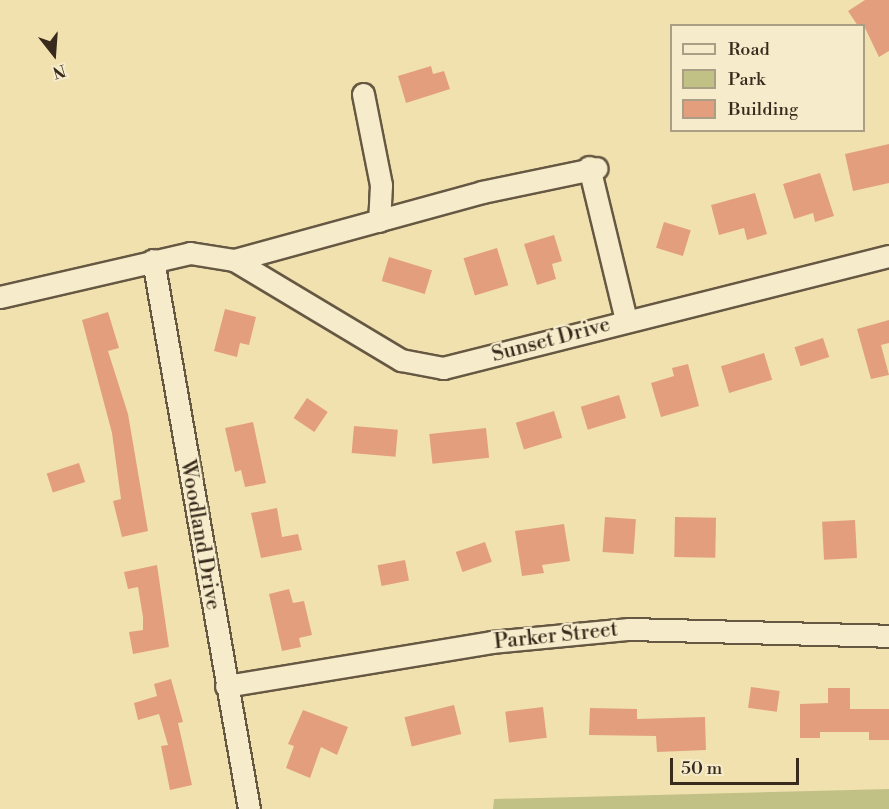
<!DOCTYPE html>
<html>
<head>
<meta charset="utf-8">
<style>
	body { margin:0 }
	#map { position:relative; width:889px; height:809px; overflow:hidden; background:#f1e1af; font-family:"Libre Bodoni",serif }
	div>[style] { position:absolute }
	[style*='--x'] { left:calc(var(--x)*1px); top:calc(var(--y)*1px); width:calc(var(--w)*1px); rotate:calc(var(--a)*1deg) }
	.green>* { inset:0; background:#c2c185 }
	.building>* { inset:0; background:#e39f7d; transform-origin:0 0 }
	.roads { filter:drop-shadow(2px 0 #665842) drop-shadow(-2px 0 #665842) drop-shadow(0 2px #665842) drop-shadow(0 -2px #665842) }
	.minor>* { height:21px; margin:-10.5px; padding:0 10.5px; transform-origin:10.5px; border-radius:10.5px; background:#f6eccb }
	span { translate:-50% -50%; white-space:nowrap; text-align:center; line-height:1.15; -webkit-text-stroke:4.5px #f6eccb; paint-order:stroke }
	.street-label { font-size:21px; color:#382b1d }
	.legend { position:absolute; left:670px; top:24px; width:195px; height:108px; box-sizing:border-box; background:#f6eccb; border:2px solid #aa9f85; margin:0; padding:8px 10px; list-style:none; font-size:18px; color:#382b1d }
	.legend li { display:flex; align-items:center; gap:12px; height:30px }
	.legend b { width:30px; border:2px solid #aa9f85 }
	.north { position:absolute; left:24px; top:24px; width:60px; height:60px; -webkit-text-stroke:4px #f6eccb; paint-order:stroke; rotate:163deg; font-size:16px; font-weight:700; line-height:24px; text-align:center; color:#382b1d }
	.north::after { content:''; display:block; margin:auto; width:21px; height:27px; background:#382b1d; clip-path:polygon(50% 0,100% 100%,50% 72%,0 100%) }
	.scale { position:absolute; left:670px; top:758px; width:129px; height:27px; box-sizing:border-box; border:3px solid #382b1d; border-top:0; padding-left:8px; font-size:18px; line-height:21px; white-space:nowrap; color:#382b1d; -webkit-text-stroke:4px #f6eccb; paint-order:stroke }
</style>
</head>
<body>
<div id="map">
	<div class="green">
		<div style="clip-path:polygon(889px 789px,889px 809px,493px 809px,494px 799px)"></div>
	</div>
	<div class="building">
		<div style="clip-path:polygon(865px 0,889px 0,889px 51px,879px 57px,864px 26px,858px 26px,848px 11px)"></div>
		<div style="clip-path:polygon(431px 66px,433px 74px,444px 71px,450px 89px,406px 103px,398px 76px)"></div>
		<div style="clip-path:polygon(889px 144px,889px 183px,853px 191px,845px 154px)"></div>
		<div style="clip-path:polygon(820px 173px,834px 216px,815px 222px,813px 213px,794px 219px,783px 184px)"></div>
		<div style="clip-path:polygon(755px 193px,767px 234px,747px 240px,744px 228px,719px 235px,711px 205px)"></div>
		<div style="left:664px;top:222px;width:28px;height:27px;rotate:17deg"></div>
		<div style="clip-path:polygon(554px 235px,562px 261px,552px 264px,556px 279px,537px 285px,524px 244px)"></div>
		<div style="left:497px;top:248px;width:39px;height:35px;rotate:73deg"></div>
		<div style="left:389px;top:257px;width:45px;height:25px;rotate:17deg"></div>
		<div style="clip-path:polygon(225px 309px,256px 317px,249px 345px,240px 343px,237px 357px,214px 351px)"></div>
		<div style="clip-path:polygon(108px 312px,119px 348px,108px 351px,128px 414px,148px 531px,122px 537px,113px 501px,121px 499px,112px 433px,82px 320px)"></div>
		<div style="clip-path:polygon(889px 320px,889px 343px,881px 345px,889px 375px,871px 379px,857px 329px)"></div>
		<div style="left:823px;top:338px;width:20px;height:30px;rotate:72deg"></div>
		<div style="left:764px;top:353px;width:28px;height:45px;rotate:73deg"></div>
		<div style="clip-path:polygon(688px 364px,699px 406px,661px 417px,651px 383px,674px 376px,672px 368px)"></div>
		<div style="left:619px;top:395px;width:24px;height:40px;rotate:73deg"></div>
		<div style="left:307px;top:398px;width:25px;height:24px;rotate:34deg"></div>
		<div style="left:554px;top:411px;width:28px;height:40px;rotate:73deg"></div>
		<div style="clip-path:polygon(253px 422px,266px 483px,245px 487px,241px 470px,235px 472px,225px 428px)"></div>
		<div style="left:354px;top:426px;width:44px;height:27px;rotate:5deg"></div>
		<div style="left:486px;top:428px;width:30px;height:57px;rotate:84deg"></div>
		<div style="left:79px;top:463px;width:20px;height:34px;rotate:72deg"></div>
		<div style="clip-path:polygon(277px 508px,282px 537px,298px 534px,302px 550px,261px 558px,251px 513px)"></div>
		<div style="left:605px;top:517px;width:31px;height:35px;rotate:4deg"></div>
		<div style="left:675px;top:517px;width:41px;height:40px;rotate:1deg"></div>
		<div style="left:855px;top:520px;width:38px;height:33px;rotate:87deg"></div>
		<div style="clip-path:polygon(564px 524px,570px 561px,542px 565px,544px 573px,522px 576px,515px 531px)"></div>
		<div style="left:485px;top:542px;width:21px;height:31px;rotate:71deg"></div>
		<div style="left:405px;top:560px;width:21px;height:28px;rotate:79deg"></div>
		<div style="clip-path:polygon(157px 565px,169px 647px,133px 654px,129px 632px,143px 630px,143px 617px,138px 587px,128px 589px,124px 572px)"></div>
		<div style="clip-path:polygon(289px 589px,293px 603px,304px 601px,312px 635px,299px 638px,301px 647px,282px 651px,269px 594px)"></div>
		<div style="clip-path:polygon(171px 679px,183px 722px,178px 723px,192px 785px,170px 790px,161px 746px,168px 745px,159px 714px,138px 720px,134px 703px,157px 696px,154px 684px)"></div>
		<div style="left:751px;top:687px;width:29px;height:21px;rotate:8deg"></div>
		<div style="clip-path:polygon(828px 688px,850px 688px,850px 709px,889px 709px,889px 740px,869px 740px,869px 732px,820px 732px,820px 738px,800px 738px,800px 704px,828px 703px)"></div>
		<div style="left:454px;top:705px;width:30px;height:51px;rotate:76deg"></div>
		<div style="left:543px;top:707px;width:31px;height:38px;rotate:83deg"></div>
		<div style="clip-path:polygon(590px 708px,637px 709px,637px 719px,705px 717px,706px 750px,657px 752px,656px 736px,589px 735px)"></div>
		<div style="clip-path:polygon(303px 710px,348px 727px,337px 755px,321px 747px,310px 778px,286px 768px,294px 746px,288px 744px)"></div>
	</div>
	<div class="roads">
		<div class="minor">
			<div style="--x:363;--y:94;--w:93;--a:78.8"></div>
			<div style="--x:381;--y:185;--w:36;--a:93"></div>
			<div style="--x:589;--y:167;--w:157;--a:76.4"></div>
			<div style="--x:153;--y:260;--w:557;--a:80.08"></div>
			<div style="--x:234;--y:260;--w:195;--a:30.9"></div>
			<div style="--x:401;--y:360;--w:43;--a:10.8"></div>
			<div style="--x:443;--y:368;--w:460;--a:-14.1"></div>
			<div style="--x:0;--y:297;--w:195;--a:-13"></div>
			<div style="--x:190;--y:253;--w:45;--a:9"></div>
			<div style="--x:234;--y:260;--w:257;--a:-15.3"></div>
			<div style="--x:482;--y:192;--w:117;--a:-11.8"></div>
			<div style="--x:226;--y:686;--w:269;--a:-9.4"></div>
			<div style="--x:491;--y:642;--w:139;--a:-5.4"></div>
			<div style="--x:629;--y:629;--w:260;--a:1.5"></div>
		</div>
	</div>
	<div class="street-label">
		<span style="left:551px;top:340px;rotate:-15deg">Sunset Drive</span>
		<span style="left:200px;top:535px;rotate:80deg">Woodland Drive</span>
		<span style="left:556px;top:636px;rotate:-6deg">Parker Street</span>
	</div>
	<ul class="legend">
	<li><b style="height:8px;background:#f6eccb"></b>Road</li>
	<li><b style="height:16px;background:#c2c185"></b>Park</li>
	<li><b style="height:16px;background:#e39f7d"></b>Building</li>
	</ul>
	<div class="north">N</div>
	<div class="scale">50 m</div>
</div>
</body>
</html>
